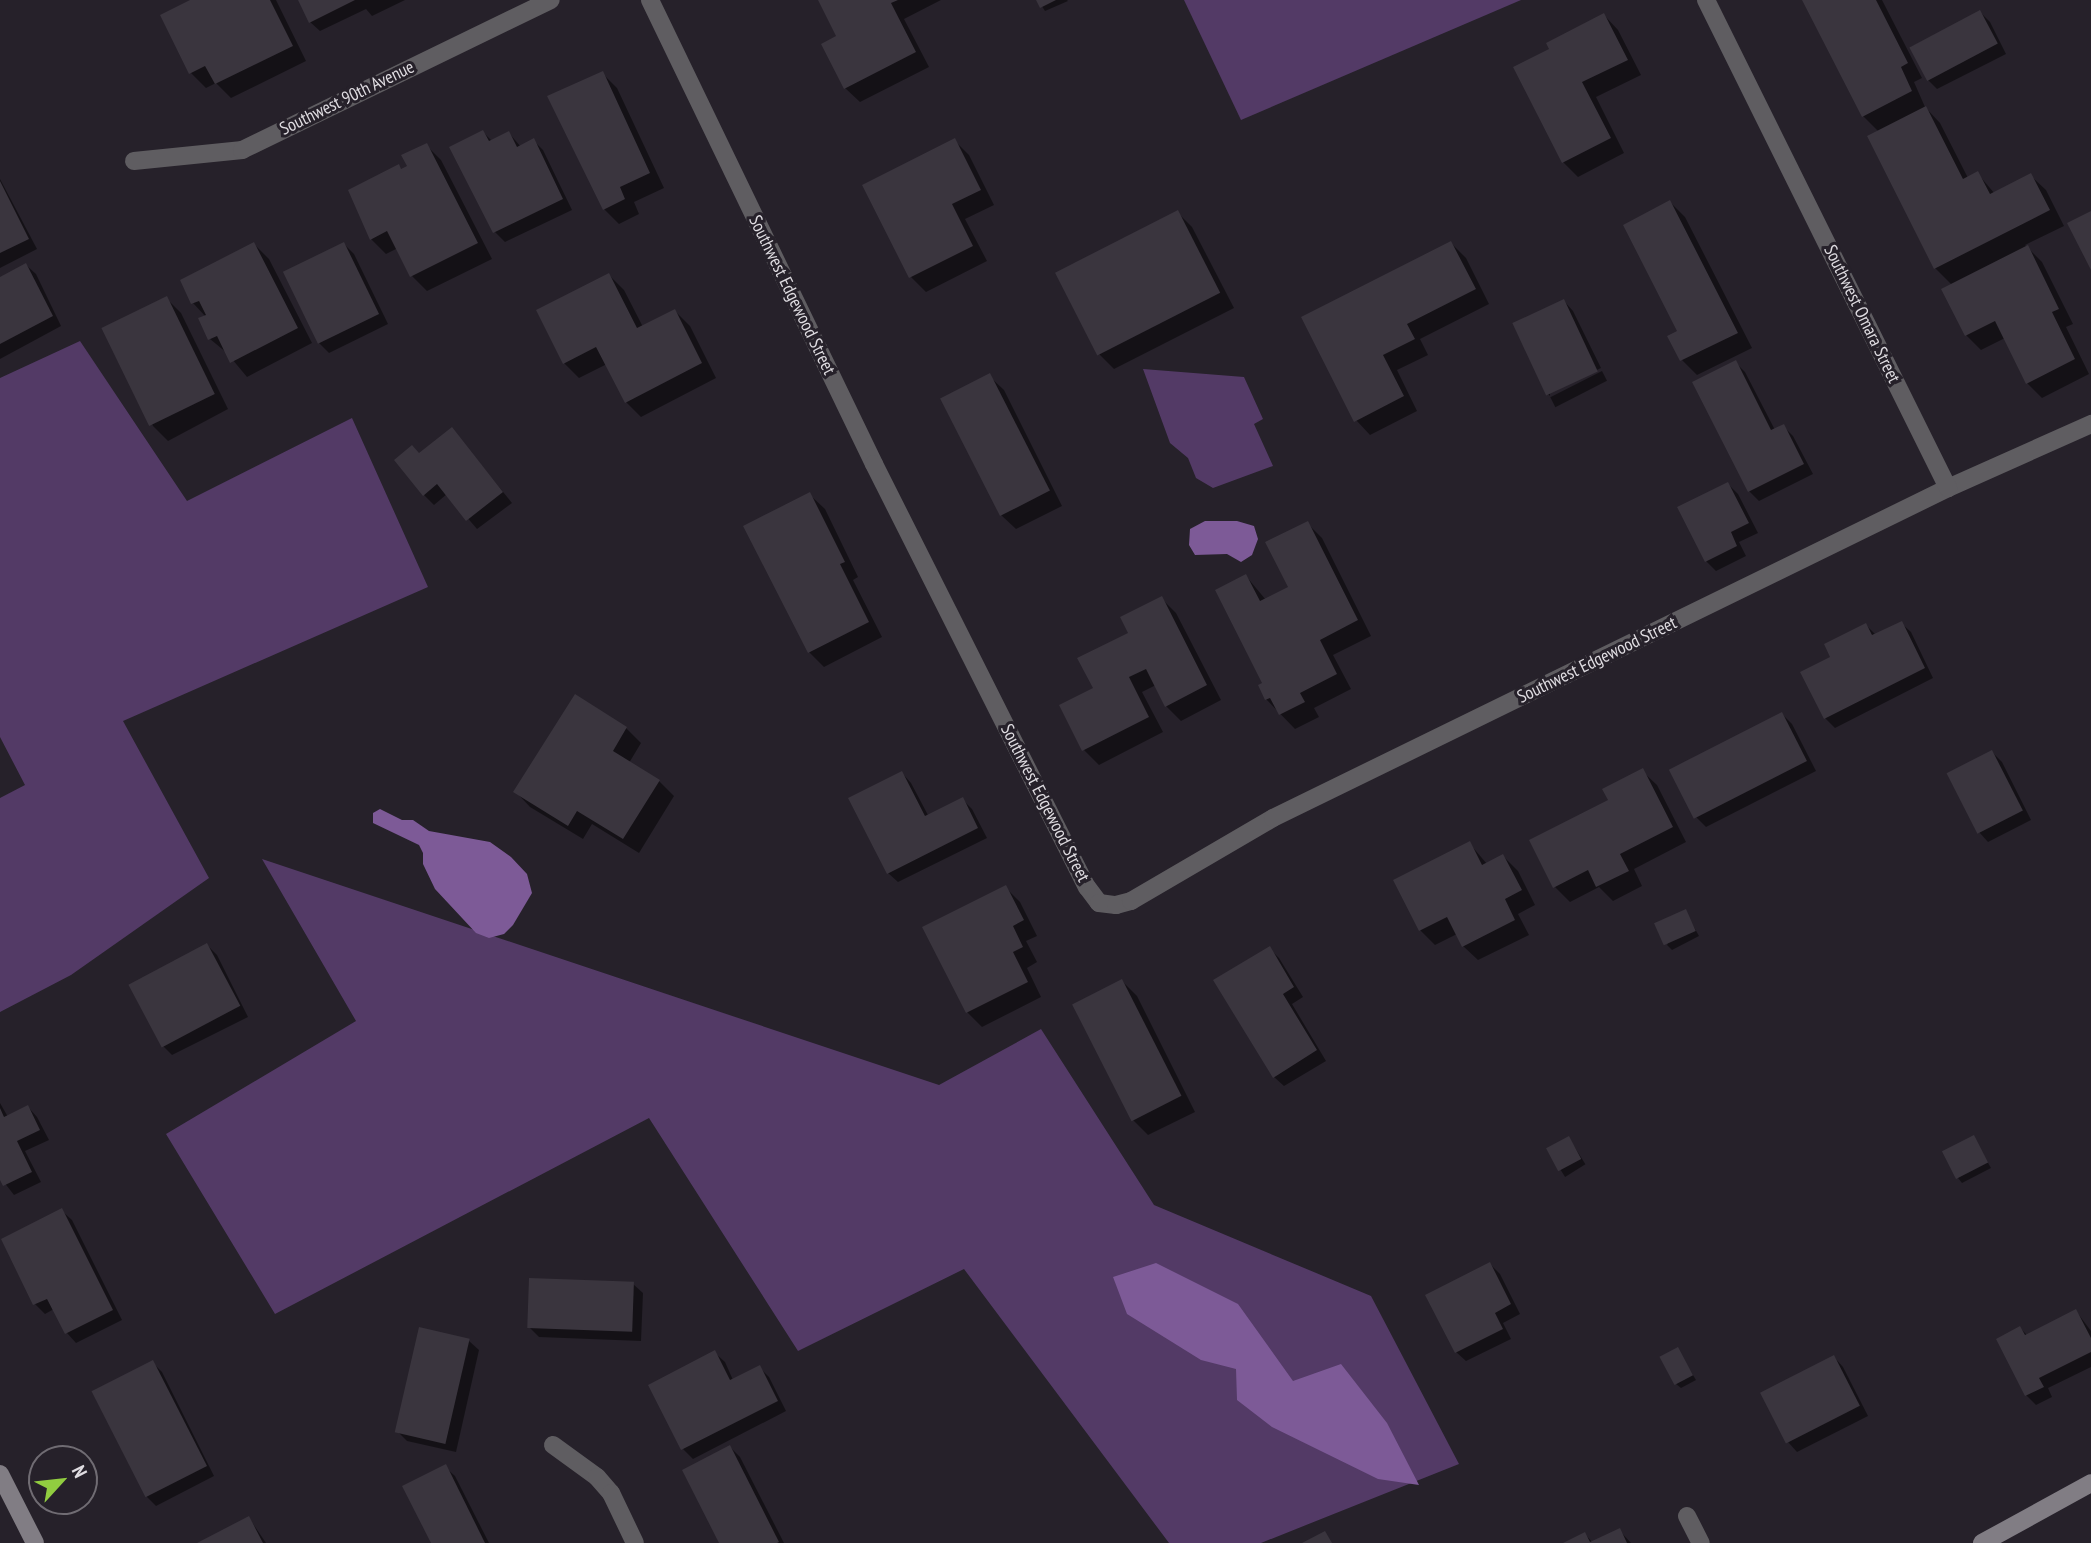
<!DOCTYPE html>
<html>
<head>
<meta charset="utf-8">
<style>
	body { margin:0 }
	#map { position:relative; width:2091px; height:1543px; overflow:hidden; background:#26212a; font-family:"PT Sans Narrow",sans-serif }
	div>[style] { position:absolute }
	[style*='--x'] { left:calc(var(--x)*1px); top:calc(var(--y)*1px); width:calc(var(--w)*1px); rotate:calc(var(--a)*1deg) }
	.green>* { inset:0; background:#533a66 }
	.water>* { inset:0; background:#7d5a97 }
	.shadow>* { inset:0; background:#0007; transform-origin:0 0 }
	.building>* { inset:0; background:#3a353e; transform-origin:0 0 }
	.minor>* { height:18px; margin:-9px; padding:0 9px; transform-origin:9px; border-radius:9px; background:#5f5d61 }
	.secondary>* { height:18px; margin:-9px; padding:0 9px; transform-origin:9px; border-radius:9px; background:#817d84 }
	span { translate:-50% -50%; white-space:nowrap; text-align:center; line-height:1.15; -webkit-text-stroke:6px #26212a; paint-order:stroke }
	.street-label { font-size:18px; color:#dfdce1 }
	.north { position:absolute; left:28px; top:1445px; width:70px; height:70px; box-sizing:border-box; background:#26212a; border:2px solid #706c73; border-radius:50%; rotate:63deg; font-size:19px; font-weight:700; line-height:28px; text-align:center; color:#dfdce1 }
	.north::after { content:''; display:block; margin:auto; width:24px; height:32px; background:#91cd40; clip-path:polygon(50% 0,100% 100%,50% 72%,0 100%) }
</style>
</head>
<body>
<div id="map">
	<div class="green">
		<div style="clip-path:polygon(1184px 0,1521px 0,1241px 120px)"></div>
		<div style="clip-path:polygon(80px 341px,187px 501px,352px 418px,428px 587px,123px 721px,209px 878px,71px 975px,0 1012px,0 798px,25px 785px,0 737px,0 378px)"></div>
		<div style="clip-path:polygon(1143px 369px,1244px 377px,1263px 419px,1254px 424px,1273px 466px,1213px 488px,1196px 478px,1188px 458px,1170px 443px)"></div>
		<div style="clip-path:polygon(262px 859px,939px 1085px,1041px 1029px,1154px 1205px,1371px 1296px,1459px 1464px,1261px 1543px,1169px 1543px,964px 1269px,798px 1351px,649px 1118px,275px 1314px,166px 1134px,356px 1021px)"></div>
	</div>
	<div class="water">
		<div style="clip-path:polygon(1205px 521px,1237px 521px,1254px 526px,1258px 539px,1252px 555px,1241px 562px,1227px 554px,1195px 555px,1189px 545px,1190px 529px)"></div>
		<div style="clip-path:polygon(380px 809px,402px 820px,413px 820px,429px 831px,490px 842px,511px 857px,527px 874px,532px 893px,513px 925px,504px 934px,489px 938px,476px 933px,435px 889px,423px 864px,423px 853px,419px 845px,373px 823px,373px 813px)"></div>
		<div style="clip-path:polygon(1156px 1263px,1238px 1304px,1293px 1381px,1341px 1364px,1387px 1423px,1419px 1485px,1378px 1479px,1272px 1427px,1237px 1400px,1236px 1369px,1201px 1360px,1127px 1314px,1113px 1277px)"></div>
	</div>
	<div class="shadow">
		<div style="clip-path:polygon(194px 0,276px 0,306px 61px,231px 98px,216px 83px,206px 88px,191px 73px,162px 16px)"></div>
		<div style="clip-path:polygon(300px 0,405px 0,372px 16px,366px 9px,320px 31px,310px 22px)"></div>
		<div style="clip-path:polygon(820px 0,941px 0,904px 19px,929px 67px,860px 102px,845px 88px,838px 37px)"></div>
		<div style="clip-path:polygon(1038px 0,1067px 0,1068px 1px,1045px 11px)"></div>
		<div style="clip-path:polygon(1804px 0,1882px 0,1922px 78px,1914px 82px,1925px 107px,1940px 123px,1968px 178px,1978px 174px,1995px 194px,2031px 176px,2046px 190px,2064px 226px,2025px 245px,2042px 262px,2073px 324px,2066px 327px,2089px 374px,2042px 398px,2027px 383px,2005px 338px,1981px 350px,1966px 335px,1952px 285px,1935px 268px,1879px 132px,1863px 116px)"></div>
		<div style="clip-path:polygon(1980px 12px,1990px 22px,2006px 54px,1937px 89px,1927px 79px,1911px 47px)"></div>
		<div style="clip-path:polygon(1604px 15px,1618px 30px,1641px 75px,1596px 97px,1624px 153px,1578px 177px,1563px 162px,1552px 50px)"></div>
		<div style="clip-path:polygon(602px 73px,617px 88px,664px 188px,634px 202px,639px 214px,619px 224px,604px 209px)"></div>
		<div style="clip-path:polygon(483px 132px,492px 141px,509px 133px,521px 147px,533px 140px,543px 150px,572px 210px,505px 242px,495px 232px)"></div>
		<div style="clip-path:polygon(954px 140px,969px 155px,994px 205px,965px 219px,987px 261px,926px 292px,911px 277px)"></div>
		<div style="clip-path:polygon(426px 145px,441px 160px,492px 259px,427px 291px,412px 276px,398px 248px,386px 254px,371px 239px,402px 170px,409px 167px)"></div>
		<div style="clip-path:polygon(0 179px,37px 249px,0 268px)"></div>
		<div style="clip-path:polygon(1670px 202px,1685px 217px,1752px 348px,1697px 375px,1682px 360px,1670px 337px,1679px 332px)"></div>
		<div style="clip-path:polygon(1177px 212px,1192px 227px,1234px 308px,1114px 369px,1099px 354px)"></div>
		<div style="clip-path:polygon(1451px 243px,1466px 258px,1489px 304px,1420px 339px,1428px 355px,1397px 370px,1417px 411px,1370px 435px,1356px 420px,1303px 318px)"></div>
		<div style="clip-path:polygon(254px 244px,269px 259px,312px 343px,247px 377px,227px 353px,210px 339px,206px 317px,193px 303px,183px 281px)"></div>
		<div style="clip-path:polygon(344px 244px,354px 254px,388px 324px,329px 353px,319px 343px,285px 273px)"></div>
		<div style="clip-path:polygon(26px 265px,36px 274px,61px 326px,0 359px,0 279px)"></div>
		<div style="clip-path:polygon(609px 275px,624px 290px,643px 327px,675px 311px,690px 326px,716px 378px,641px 417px,626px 402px,607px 364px,579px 378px,564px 363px)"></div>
		<div style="clip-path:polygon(166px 298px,181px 313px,228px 409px,168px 441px,153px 426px,104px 330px)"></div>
		<div style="clip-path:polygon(1564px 301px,1573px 311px,1601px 368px,1550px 392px,1550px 396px,1548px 394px)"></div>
		<div style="clip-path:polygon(1735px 362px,1745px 372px,1775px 430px,1783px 426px,1793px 436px,1813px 474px,1759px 501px,1749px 491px,1695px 383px)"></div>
		<div style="left:1602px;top:371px;width:11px;height:58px;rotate:63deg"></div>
		<div style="clip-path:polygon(989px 376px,1004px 390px,1062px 506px,1016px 529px,1001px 515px)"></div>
		<div style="clip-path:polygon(452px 429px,512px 503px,477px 529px,447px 494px,434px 505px,424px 495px,419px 455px)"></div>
		<div style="clip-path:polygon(1728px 484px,1738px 494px,1758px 533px,1739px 542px,1746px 556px,1716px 571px,1706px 561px)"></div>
		<div style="clip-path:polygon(810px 495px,825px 509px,858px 577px,853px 580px,882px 637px,824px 667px,809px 652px)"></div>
		<div style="clip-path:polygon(1307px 523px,1322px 538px,1371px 636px,1333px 655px,1351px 689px,1314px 708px,1319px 717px,1295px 729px,1266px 699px,1246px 576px,1266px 600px,1291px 588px)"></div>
		<div style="clip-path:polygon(1161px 598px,1176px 613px,1221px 700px,1181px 721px,1166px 706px,1156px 685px,1142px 692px,1163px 732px,1099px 765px,1084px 750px,1095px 689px,1130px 634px)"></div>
		<div style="clip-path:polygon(1901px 623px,1911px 632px,1933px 678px,1835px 728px,1825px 718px,1833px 658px,1866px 625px,1876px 635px)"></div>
		<div style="clip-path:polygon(1782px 714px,1792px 724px,1816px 771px,1706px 827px,1696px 817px)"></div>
		<div style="clip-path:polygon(626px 728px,641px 743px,629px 763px,659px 781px,674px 796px,639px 853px,592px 824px,583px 839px,530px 807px,516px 792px)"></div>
		<div style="clip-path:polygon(1992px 752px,2002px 762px,2031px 820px,1988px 842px,1979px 832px)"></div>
		<div style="clip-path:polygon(1642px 771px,1657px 785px,1686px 842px,1634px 869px,1642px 886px,1613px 901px,1599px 887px,1570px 902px,1555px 887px,1610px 801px)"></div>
		<div style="clip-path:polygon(902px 773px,911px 783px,929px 817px,962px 799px,972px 809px,987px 838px,898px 882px,888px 873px)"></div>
		<div style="clip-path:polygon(1470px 844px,1487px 864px,1503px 856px,1518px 871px,1535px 905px,1518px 914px,1529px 935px,1478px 960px,1463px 946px,1457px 934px,1435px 945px,1420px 930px)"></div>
		<div style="clip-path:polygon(1005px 887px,1020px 902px,1037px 936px,1026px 941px,1037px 962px,1027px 968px,1041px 997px,982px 1027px,967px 1012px)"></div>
		<div style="clip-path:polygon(1685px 911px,1699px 936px,1672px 950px,1667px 945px)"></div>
		<div style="clip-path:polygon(207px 945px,217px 955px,248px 1017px,172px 1055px,162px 1045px)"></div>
		<div style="clip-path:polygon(1269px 948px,1279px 958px,1303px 997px,1292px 1004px,1326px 1061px,1284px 1086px,1274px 1077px)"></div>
		<div style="clip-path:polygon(1122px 981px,1137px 996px,1195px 1112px,1148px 1135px,1133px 1120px,1074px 1006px)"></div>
		<div style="clip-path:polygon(0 1103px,8px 1117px,28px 1107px,37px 1117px,49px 1140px,25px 1151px,41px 1182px,14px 1195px,0 1177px)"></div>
		<div style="clip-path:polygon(1973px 1137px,1991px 1168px,1962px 1183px,1958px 1178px)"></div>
		<div style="left:1569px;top:1138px;width:31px;height:24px;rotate:58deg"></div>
		<div style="clip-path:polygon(62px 1211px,72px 1220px,122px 1320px,76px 1343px,67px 1333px,54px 1309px,45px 1314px,35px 1304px,3px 1240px)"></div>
		<div style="clip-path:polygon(1490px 1264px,1500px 1274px,1520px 1314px,1503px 1323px,1511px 1339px,1466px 1361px,1456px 1352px)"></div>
		<div style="clip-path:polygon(633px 1284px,643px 1293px,641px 1341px,539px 1337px,529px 1327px)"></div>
		<div style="clip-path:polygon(2076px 1311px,2091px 1331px,2091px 1367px,2048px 1388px,2052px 1397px,2036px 1405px,2026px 1395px,2020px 1328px,2028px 1336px)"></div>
		<div style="clip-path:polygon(469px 1341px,479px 1350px,456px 1452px,407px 1441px,397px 1431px)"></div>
		<div style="clip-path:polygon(1677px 1349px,1696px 1380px,1681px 1388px,1676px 1384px)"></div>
		<div style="clip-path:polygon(715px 1353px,725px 1362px,733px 1380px,759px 1367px,769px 1377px,786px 1411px,693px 1459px,683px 1449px)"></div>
		<div style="clip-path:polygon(1834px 1357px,1843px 1367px,1868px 1416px,1797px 1452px,1788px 1442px)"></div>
		<div style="clip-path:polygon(152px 1362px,162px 1372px,214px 1476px,156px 1506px,146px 1496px)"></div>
		<div style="clip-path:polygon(730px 1447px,740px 1457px,784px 1543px,721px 1543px)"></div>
		<div style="clip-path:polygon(445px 1467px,455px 1476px,489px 1543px,433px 1543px)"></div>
		<div style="clip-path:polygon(249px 1518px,266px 1543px,201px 1543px)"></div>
		<div style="clip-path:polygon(1619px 1530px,1631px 1543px,1567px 1543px,1585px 1534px,1593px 1543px)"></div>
	</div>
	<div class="building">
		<div style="clip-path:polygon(190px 0,270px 0,293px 46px,215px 84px,205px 66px,189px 74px,160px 15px)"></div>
		<div style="clip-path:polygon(298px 0,355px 0,309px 23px)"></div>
		<div style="clip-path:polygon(818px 0,898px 0,891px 3px,916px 52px,844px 89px,821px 44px,836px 36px)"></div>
		<div style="clip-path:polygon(1036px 0,1056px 0,1040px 8px)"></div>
		<div style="clip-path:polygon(1802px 0,1876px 0,1908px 63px,1901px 67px,1912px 91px,1862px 117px)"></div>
		<div style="left:1980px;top:10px;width:38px;height:80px;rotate:62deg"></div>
		<div style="clip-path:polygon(1604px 13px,1628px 60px,1582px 82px,1611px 138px,1562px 163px,1513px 67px,1549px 49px,1546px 43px)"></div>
		<div style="clip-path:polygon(603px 71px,650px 173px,620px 187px,625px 199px,603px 210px,547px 96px)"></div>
		<div style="clip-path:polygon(1926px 106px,1963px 179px,1978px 171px,1990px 194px,2031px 173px,2050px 210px,1934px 269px,1867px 136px)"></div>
		<div style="clip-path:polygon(483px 130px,489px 141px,509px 131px,517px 147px,534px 138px,563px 199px,493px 233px,449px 147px)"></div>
		<div style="clip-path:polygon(955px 138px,981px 190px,952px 204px,973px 246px,909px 278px,862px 185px)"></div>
		<div style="clip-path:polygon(427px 143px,478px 243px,410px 277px,387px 231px,370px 240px,348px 190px,399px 164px,401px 169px,407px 166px,401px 155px)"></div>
		<div style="clip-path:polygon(0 181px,29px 239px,0 253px)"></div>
		<div style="clip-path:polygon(1670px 200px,1738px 333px,1680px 361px,1667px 336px,1677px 331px,1623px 225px)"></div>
		<div style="left:1178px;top:210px;width:93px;height:138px;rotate:63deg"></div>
		<div style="clip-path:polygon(2091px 211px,2091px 270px,2067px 223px)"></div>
		<div style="clip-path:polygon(1451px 241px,1476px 289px,1407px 324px,1415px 339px,1383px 355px,1404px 396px,1354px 422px,1301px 317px)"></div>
		<div style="clip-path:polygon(254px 242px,298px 328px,230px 363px,217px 336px,208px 340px,198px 318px,206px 315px,199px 301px,191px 304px,180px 280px)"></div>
		<div style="left:344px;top:242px;width:80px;height:68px;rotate:64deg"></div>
		<div style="clip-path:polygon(2028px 245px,2059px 309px,2052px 312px,2075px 359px,2026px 384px,1995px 321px,1965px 336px,1941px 289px)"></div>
		<div style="clip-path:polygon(26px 263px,53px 316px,0 344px,0 277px)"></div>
		<div style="clip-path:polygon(609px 273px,637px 328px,675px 309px,702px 363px,625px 403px,596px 347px,563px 364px,536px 310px)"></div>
		<div style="left:167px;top:296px;width:109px;height:73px;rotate:64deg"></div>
		<div style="left:1564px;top:299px;width:80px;height:57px;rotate:65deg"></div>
		<div style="clip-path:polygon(1736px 360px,1771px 430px,1784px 424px,1804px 464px,1748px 492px,1692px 382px)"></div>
		<div style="left:990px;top:373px;width:132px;height:56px;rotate:63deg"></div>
		<div style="clip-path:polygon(452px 427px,503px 492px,466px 521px,437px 484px,423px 496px,394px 460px,412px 445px,419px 453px)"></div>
		<div style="clip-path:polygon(1728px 482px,1749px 523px,1731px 532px,1737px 546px,1705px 562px,1677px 507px)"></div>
		<div style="clip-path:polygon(810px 492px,845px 562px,840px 564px,869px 622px,808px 653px,743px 526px)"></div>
		<div style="clip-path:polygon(1308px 521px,1358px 620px,1320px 640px,1337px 674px,1300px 693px,1305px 702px,1279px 715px,1270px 698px,1265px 700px,1258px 685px,1262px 683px,1215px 590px,1246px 574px,1260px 601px,1288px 587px,1265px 542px)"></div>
		<div style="clip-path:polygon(1162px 596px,1207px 685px,1165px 707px,1146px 669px,1129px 677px,1149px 717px,1082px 751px,1059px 705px,1093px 688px,1077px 658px,1128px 633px,1120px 617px)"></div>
		<div style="clip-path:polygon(1902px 621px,1925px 668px,1824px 719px,1800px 672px,1830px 657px,1824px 644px,1866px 623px,1872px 635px)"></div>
		<div style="clip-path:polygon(575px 694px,627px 727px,613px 751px,660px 780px,623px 839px,577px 811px,568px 826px,513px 792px)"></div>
		<div style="left:1782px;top:712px;width:55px;height:127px;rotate:63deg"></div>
		<div style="left:1992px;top:750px;width:68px;height:51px;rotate:63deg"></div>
		<div style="clip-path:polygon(1643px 768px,1673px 827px,1620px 854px,1629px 871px,1596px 887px,1588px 870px,1553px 888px,1529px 840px,1608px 800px,1602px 789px)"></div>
		<div style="clip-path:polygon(902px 771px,925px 816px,963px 797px,978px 828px,887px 874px,848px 798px)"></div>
		<div style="clip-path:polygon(1470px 841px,1482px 865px,1503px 854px,1522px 890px,1505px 899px,1515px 920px,1462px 947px,1447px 917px,1419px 931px,1393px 880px)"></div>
		<div style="clip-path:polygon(1006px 885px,1024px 920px,1013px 926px,1023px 947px,1013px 952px,1028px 982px,966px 1013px,922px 927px)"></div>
		<div style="left:1686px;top:909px;width:24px;height:35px;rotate:66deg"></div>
		<div style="left:207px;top:943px;width:71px;height:89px;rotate:62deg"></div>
		<div style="clip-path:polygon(1270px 946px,1294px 987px,1283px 994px,1317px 1050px,1273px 1078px,1213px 980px)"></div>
		<div style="left:1122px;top:979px;width:131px;height:56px;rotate:63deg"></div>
		<div style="clip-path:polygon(28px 1105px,40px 1130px,17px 1141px,32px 1172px,3px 1186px,0 1180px,0 1108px,4px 1117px)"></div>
		<div style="left:1974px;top:1135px;width:31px;height:36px;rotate:63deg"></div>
		<div style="left:1569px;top:1136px;width:26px;height:26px;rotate:62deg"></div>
		<div style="clip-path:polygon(62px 1208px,113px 1310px,65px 1334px,47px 1299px,33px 1305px,1px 1239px)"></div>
		<div style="clip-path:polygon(1490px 1262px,1511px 1304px,1495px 1313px,1503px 1329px,1455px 1353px,1425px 1295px)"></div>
		<div style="left:529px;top:1278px;width:105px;height:50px;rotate:2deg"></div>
		<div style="clip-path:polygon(2076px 1309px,2091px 1338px,2091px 1352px,2039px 1378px,2044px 1387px,2025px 1396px,1996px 1339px,2020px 1326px,2025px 1335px)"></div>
		<div style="left:419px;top:1327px;width:52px;height:108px;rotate:13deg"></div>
		<div style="left:1678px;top:1347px;width:32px;height:21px;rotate:62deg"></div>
		<div style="clip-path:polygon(715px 1350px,730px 1380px,760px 1365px,778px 1401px,681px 1450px,648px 1385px)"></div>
		<div style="left:1834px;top:1355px;width:57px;height:83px;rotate:63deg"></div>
		<div style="left:153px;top:1360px;width:119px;height:69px;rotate:63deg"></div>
		<div style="clip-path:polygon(730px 1445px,779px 1542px,777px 1543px,719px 1543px,682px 1470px)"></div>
		<div style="clip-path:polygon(446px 1464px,485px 1543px,431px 1543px,402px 1486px)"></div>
		<div style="clip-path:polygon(249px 1516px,263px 1543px,197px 1543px)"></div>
		<div style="clip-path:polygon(1620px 1528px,1627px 1543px,1563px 1543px,1585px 1532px,1590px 1542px)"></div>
		<div style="clip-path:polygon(1325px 1531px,1332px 1543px,1302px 1543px)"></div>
	</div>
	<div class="minor">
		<div style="--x:650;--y:0;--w:515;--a:64.23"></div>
		<div style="--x:874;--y:464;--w:474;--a:63.3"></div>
		<div style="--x:1087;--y:887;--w:20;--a:53"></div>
		<div style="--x:1099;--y:903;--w:17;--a:7"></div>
		<div style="--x:1116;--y:905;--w:16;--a:-15"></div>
		<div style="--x:1131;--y:901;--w:164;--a:-30.3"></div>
		<div style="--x:1273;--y:818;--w:751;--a:-26.05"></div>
		<div style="--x:1948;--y:488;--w:157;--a:-24.1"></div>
		<div style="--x:1706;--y:0;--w:545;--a:63.62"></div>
		<div style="--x:134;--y:161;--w:109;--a:-5.8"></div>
		<div style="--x:242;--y:150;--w:343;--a:-25.9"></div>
		<div style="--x:553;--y:1445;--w:54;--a:36"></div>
		<div style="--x:597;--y:1477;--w:21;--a:49"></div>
		<div style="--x:611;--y:1493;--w:55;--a:64.4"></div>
		<div style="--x:1687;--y:1516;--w:30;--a:63"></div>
	</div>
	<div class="secondary">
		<div style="--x:0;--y:1474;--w:77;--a:63.1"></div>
		<div style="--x:1982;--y:1543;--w:124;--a:-28.8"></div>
	</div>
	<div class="street-label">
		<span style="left:347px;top:98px;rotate:-26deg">Southwest 90th Avenue</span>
		<span style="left:792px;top:295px;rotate:64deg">Southwest Edgewood Street</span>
		<span style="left:1862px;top:314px;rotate:64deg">Southwest Omara Street</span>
		<span style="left:1597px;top:660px;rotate:-26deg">Southwest Edgewood Street</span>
		<span style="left:1045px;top:803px;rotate:63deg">Southwest Edgewood Street</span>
	</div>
	<div class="north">N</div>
</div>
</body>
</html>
